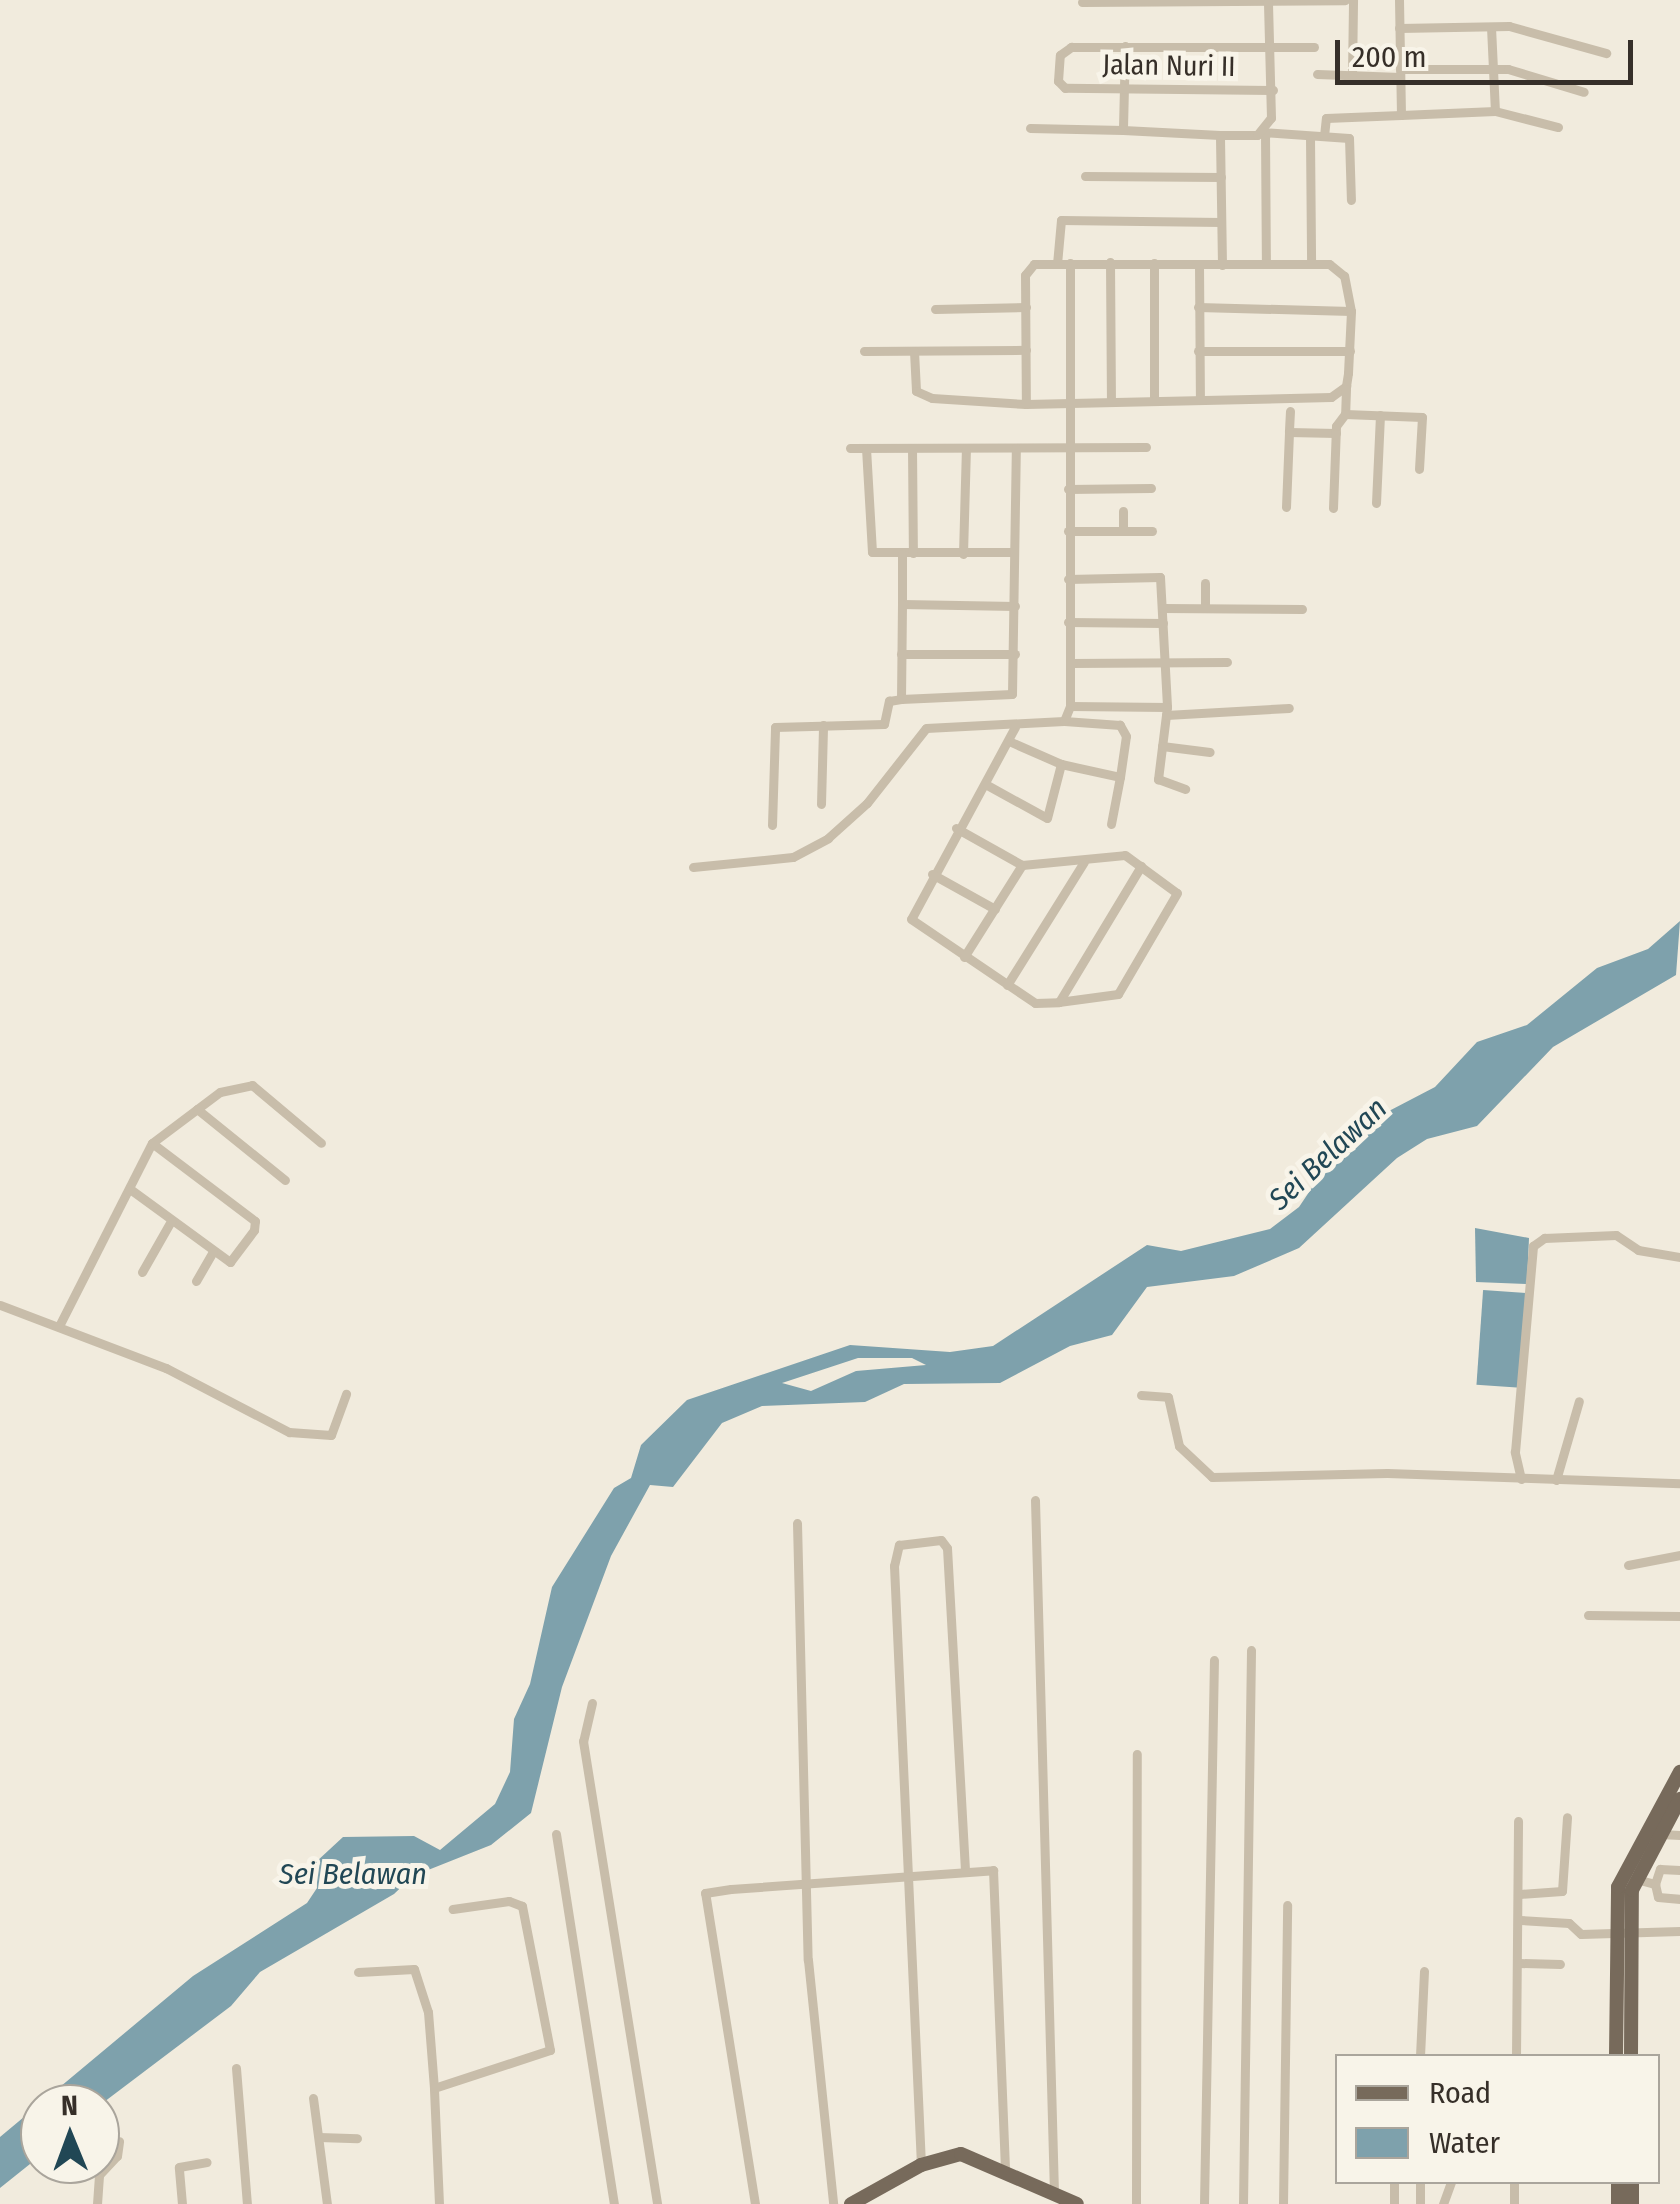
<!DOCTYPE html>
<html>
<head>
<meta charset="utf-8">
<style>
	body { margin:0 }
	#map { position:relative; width:1680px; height:2204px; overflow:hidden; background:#f1ebdd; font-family:"Fira Sans Condensed",sans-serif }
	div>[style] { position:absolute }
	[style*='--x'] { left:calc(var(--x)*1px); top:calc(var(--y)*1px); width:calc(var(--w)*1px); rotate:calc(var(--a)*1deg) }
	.water>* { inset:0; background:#7ea1ac; transform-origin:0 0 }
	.minor>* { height:9px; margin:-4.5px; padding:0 4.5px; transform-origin:4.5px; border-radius:4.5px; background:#c8bdaa }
	.primary>* { height:14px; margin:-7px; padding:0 7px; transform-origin:7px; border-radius:7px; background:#776a5b }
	span { translate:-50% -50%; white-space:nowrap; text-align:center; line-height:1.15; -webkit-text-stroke:10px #f8f4e9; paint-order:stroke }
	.street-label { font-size:28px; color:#362f29 }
	.water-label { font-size:30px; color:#214755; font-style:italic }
	.legend { position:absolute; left:1335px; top:2054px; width:325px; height:130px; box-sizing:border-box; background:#f8f4e9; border:2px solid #aaa59c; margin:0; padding:12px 18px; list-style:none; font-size:30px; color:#362f29 }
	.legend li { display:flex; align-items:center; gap:20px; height:50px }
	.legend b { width:50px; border:2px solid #aaa59c }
	.north { position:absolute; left:20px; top:2084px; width:100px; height:100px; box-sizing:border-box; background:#f8f4e9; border:2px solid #aaa59c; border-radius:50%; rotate:359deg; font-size:28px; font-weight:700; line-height:40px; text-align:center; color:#362f29 }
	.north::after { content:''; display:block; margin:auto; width:35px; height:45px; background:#214755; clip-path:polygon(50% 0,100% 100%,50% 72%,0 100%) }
	.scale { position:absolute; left:1335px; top:40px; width:298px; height:45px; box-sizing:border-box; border:5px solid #362f29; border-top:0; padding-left:12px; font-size:30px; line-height:35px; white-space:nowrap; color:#362f29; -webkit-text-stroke:8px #f8f4e9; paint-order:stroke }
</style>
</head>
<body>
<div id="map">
	<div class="water">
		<div style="clip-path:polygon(evenodd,1680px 921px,1676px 975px,1553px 1047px,1477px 1126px,1427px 1139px,1397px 1158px,1299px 1248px,1234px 1276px,1147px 1287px,1112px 1335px,1070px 1346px,1000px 1383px,904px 1384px,865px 1402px,762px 1406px,722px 1423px,673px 1487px,650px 1485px,611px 1556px,562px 1687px,531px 1813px,491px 1845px,413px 1876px,394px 1894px,260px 1972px,231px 2006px,100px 2105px,40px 2104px,40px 2156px,0 2188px,0 2137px,193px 1976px,307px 1903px,317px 1888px,316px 1862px,343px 1837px,414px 1836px,440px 1850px,495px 1804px,510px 1772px,514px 1719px,530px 1684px,552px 1587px,614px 1488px,631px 1478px,641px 1445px,687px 1400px,850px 1345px,950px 1352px,993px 1346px,1147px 1245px,1181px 1251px,1270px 1229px,1299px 1207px,1338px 1149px,1364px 1124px,1435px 1087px,1477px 1042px,1527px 1025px,1597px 968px,1648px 949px,1680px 921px,858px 1358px,912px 1358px,926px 1365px,856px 1371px,811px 1391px,782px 1383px,858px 1358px)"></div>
		<div style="clip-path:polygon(1475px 1228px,1529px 1238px,1527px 1284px,1476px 1282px)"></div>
		<div style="left:1527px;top:1293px;width:95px;height:44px;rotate:94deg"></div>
	</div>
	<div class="minor">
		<div style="--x:1399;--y:0;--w:115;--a:89"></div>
		<div style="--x:1401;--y:115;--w:94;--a:-2.4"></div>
		<div style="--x:1495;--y:111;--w:65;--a:14.3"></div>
		<div style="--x:1082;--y:2;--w:263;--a:-0.4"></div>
		<div style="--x:1491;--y:27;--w:84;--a:87.3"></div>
		<div style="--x:1399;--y:28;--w:110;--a:-1"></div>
		<div style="--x:1509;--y:26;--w:101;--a:15.6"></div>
		<div style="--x:1125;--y:46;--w:84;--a:91.4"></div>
		<div style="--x:1123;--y:130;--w:97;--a:3"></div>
		<div style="--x:1400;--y:69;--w:108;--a:0"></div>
		<div style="--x:1508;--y:69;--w:79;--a:16.8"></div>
		<div style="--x:1317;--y:74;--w:83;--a:2.1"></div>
		<div style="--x:1352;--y:75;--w:75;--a:-89.2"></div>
		<div style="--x:1273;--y:90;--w:208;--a:-179.4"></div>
		<div style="--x:1065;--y:88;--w:10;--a:-135"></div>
		<div style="--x:1058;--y:81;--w:26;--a:-86"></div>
		<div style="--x:1060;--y:55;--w:14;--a:-36"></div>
		<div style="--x:1071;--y:47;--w:243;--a:0"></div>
		<div style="--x:1030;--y:128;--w:93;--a:1.2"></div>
		<div style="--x:1261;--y:132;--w:88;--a:3.9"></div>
		<div style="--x:1349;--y:138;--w:62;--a:88.2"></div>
		<div style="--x:1265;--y:133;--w:130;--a:89.6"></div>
		<div style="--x:1324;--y:136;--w:18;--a:-84"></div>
		<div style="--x:1326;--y:118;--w:75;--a:-2.3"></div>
		<div style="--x:1310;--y:137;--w:127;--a:89.5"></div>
		<div style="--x:1085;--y:176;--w:136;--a:0.4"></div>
		<div style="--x:1110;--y:262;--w:138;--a:89.6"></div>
		<div style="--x:1154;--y:263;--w:137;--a:90"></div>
		<div style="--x:1057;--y:264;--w:44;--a:-84.8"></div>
		<div style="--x:1061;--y:220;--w:160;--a:0.7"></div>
		<div style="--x:1199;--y:265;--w:134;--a:89.6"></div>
		<div style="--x:1222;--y:265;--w:130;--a:-90.9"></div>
		<div style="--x:1220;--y:135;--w:37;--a:0"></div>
		<div style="--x:1257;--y:135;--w:22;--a:-51"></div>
		<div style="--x:1271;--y:118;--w:117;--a:-91.5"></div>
		<div style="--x:1198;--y:307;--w:153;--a:1.5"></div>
		<div style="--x:935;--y:309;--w:91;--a:-1.3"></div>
		<div style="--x:864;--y:351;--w:162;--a:-0.4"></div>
		<div style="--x:914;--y:351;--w:40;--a:87.1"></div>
		<div style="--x:916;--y:391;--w:17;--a:24"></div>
		<div style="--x:932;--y:398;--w:94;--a:3.7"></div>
		<div style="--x:1026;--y:404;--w:305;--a:-1.3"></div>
		<div style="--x:1331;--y:397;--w:19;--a:-36"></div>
		<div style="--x:1346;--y:386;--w:13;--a:-81"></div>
		<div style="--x:1348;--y:373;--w:62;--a:-87.2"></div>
		<div style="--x:1351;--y:311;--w:36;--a:-101"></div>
		<div style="--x:1344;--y:276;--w:19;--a:-141"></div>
		<div style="--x:1329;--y:264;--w:295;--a:180"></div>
		<div style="--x:1034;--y:264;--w:14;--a:129"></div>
		<div style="--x:1025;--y:275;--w:129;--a:89.6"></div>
		<div style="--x:1198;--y:351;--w:152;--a:0"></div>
		<div style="--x:1346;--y:389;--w:25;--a:92"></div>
		<div style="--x:1345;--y:414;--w:77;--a:2.2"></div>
		<div style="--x:1422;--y:417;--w:52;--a:93.3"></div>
		<div style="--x:1290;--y:411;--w:21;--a:93"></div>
		<div style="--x:1289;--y:432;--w:47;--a:1.2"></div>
		<div style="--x:850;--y:448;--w:296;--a:-0.2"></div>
		<div style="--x:866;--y:448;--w:104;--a:86.7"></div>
		<div style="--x:872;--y:552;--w:142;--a:0"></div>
		<div style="--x:912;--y:448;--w:105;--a:89.5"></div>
		<div style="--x:1068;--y:489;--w:83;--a:-0.7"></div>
		<div style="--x:1376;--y:503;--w:88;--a:-87.4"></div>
		<div style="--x:1286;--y:507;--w:75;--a:-87.7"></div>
		<div style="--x:1333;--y:508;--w:82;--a:-87.9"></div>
		<div style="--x:1336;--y:426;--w:15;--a:-53"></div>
		<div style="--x:1123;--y:511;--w:20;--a:90"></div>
		<div style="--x:1068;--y:531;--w:84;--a:0"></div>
		<div style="--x:902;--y:554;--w:50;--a:90"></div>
		<div style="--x:902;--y:604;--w:113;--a:1"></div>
		<div style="--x:963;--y:554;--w:105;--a:-88.4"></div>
		<div style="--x:1068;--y:579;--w:92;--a:-1.2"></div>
		<div style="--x:1160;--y:577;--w:130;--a:86.9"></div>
		<div style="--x:1167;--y:707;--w:73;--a:97.1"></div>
		<div style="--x:1158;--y:779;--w:29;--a:20"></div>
		<div style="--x:902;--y:604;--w:95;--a:90.6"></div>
		<div style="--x:901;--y:699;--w:111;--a:-2.6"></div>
		<div style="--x:1012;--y:694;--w:246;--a:-89.1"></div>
		<div style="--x:1205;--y:607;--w:24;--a:-90"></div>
		<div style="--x:1162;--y:608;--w:140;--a:0.4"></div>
		<div style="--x:1068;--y:622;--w:95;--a:0.6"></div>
		<div style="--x:901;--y:654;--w:114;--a:0"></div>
		<div style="--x:1071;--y:663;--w:156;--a:-0.4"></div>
		<div style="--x:1070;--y:706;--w:97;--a:0.6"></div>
		<div style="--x:1166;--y:715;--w:123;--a:-3.3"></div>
		<div style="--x:1015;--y:727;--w:218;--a:118.4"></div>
		<div style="--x:911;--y:919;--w:150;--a:34.1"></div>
		<div style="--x:1035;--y:1003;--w:24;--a:-2"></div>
		<div style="--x:1059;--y:1002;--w:159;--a:-58.9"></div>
		<div style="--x:1011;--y:742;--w:55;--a:23.7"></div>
		<div style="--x:1061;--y:764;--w:60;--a:12.4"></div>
		<div style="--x:1120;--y:777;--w:41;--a:-81.7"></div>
		<div style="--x:1126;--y:736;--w:13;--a:-119"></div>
		<div style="--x:1120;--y:725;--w:56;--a:-175.9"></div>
		<div style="--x:1162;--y:746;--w:48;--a:7.1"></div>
		<div style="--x:987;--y:785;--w:68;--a:28.8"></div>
		<div style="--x:1047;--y:818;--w:56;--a:-75.5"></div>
		<div style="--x:821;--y:804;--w:79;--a:-88.5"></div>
		<div style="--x:1111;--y:824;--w:48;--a:-79.2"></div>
		<div style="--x:772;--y:825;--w:98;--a:-88.2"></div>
		<div style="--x:775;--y:727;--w:109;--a:-1.6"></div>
		<div style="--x:884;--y:724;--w:24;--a:-78"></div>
		<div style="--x:889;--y:701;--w:12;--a:-9"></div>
		<div style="--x:956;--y:828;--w:76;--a:29.3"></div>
		<div style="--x:1022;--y:865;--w:103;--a:-5.5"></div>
		<div style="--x:1125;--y:855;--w:64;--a:36.2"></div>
		<div style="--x:1177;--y:893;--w:117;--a:120.3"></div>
		<div style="--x:1118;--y:994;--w:60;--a:172.3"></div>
		<div style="--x:693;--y:867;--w:100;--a:-5.7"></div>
		<div style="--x:793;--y:857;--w:40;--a:-28"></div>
		<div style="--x:828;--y:838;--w:52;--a:-41.9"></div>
		<div style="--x:867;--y:803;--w:95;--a:-51.8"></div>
		<div style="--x:926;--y:728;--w:138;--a:-2.9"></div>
		<div style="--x:1064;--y:721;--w:16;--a:-68"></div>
		<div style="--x:1070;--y:706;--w:443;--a:-90"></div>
		<div style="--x:932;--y:874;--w:72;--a:29.1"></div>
		<div style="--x:964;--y:957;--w:109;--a:-57.8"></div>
		<div style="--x:1007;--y:985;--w:145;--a:-58"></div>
		<div style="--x:197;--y:1109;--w:113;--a:38.9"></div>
		<div style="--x:130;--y:1189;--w:124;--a:36.1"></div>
		<div style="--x:230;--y:1262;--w:40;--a:-53"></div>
		<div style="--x:254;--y:1230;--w:9;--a:-84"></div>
		<div style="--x:255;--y:1221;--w:129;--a:-142.9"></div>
		<div style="--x:142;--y:1272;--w:59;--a:-60.4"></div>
		<div style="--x:196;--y:1281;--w:34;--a:-60"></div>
		<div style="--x:0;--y:1305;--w:178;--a:20.8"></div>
		<div style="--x:166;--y:1368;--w:139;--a:27.5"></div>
		<div style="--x:289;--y:1432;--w:42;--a:4.1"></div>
		<div style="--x:331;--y:1435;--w:44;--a:-69.9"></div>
		<div style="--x:59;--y:1326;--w:205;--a:-63.1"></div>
		<div style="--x:152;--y:1143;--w:85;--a:-36.9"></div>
		<div style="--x:220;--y:1092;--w:33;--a:-12"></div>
		<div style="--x:252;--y:1085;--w:90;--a:40"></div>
		<div style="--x:1141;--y:1395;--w:27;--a:4"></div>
		<div style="--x:1168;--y:1397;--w:50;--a:77.3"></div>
		<div style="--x:1179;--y:1446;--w:45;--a:43.2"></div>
		<div style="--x:1212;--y:1477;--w:175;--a:-1.3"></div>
		<div style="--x:1387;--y:1473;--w:293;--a:2"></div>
		<div style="--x:1521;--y:1479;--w:28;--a:-103"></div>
		<div style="--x:1515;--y:1452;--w:207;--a:-85"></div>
		<div style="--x:1533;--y:1246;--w:14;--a:-36"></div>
		<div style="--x:1544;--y:1238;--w:72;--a:-2.4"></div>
		<div style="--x:1616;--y:1235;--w:27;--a:34"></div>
		<div style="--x:1638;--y:1250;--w:43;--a:9.5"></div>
		<div style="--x:1556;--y:1480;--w:82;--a:-73.8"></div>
		<div style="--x:1035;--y:1500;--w:692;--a:88.43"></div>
		<div style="--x:797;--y:1523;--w:437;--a:88.6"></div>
		<div style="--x:808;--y:1960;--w:245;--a:84.1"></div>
		<div style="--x:1628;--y:1565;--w:53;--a:-10.9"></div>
		<div style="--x:1588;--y:1615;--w:92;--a:0.6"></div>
		<div style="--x:592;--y:1703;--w:39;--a:103"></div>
		<div style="--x:583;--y:1741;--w:469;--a:80.9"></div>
		<div style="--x:556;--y:1834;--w:375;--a:81.1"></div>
		<div style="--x:1660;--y:1834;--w:20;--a:3"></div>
		<div style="--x:1636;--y:1879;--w:20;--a:15"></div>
		<div style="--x:1655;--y:1884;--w:16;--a:-72"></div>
		<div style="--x:1660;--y:1869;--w:20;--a:3"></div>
		<div style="--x:1655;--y:1884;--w:13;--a:77"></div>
		<div style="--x:1658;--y:1897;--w:22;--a:5"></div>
		<div style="--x:1520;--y:1894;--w:42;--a:-4.1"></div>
		<div style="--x:1562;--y:1891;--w:74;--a:-86.1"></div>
		<div style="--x:1520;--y:1920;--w:49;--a:3.5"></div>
		<div style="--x:1569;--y:1923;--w:16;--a:43"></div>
		<div style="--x:1581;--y:1934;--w:99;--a:-1.7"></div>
		<div style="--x:1519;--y:1963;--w:41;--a:1.4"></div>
		<div style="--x:358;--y:1972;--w:56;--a:-3.1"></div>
		<div style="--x:414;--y:1969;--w:45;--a:72"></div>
		<div style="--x:428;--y:2012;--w:76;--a:85.5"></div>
		<div style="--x:1420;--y:2056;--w:85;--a:-87.3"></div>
		<div style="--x:1516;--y:2056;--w:235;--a:-89.5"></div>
		<div style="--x:236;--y:2068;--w:136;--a:85.4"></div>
		<div style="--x:313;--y:2098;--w:107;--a:82.5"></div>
		<div style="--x:319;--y:2137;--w:38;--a:2"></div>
		<div style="--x:921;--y:2165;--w:600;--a:-92.58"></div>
		<div style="--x:894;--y:1566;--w:22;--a:-77"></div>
		<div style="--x:899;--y:1545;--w:42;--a:-6.8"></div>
		<div style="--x:941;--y:1540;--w:10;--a:53"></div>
		<div style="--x:947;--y:1548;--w:321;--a:86.8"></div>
		<div style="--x:97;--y:2204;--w:29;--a:-86"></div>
		<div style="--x:99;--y:2175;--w:26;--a:-47"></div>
		<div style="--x:117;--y:2156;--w:15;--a:-82"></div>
		<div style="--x:182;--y:2204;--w:37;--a:-95"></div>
		<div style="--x:179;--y:2167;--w:28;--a:-10"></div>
		<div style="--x:439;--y:2204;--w:116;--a:-92.5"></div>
		<div style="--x:434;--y:2088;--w:122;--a:-18.1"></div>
		<div style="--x:550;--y:2050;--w:147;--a:-101"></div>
		<div style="--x:522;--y:1906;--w:14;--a:-159"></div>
		<div style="--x:509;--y:1901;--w:57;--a:171.9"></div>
		<div style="--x:755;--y:2204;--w:315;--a:-99.1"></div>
		<div style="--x:705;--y:1893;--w:26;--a:-9"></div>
		<div style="--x:731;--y:1889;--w:263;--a:-4.1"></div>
		<div style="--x:993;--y:1870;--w:299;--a:87.7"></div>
		<div style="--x:1136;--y:2204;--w:450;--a:-89.9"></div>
		<div style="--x:1204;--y:2204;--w:544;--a:-88.95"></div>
		<div style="--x:1243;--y:2204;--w:554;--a:-89.17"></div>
		<div style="--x:1283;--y:2204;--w:299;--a:-89.2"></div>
		<div style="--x:1394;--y:2204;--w:22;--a:-90"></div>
		<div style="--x:1420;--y:2204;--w:22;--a:-90"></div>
		<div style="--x:1443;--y:2204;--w:23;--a:-70"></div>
		<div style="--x:1514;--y:2204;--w:22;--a:-90"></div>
	</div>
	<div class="primary">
		<div style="--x:1616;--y:2056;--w:169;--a:-89.3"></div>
		<div style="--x:1618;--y:1887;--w:131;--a:-61.7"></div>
		<div style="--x:1631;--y:2056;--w:166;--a:-89.7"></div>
		<div style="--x:1632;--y:1890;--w:103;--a:-62.2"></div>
		<div style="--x:1618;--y:2182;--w:22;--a:90"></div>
		<div style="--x:1632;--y:2182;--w:22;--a:90"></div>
		<div style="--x:851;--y:2204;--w:80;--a:-29.1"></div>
		<div style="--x:921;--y:2165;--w:41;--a:-15.4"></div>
		<div style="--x:961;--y:2154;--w:126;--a:23.3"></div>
	</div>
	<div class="street-label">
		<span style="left:1169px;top:66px;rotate:1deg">Jalan Nuri II</span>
	</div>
	<div class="water-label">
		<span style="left:1328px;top:1154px;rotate:-43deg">Sei Belawan</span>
		<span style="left:353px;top:1874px">Sei Belawan</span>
	</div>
	<ul class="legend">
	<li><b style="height:12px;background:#776a5b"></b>Road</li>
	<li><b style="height:28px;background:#7ea1ac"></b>Water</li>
	</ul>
	<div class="north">N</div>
	<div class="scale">200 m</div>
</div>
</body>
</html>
